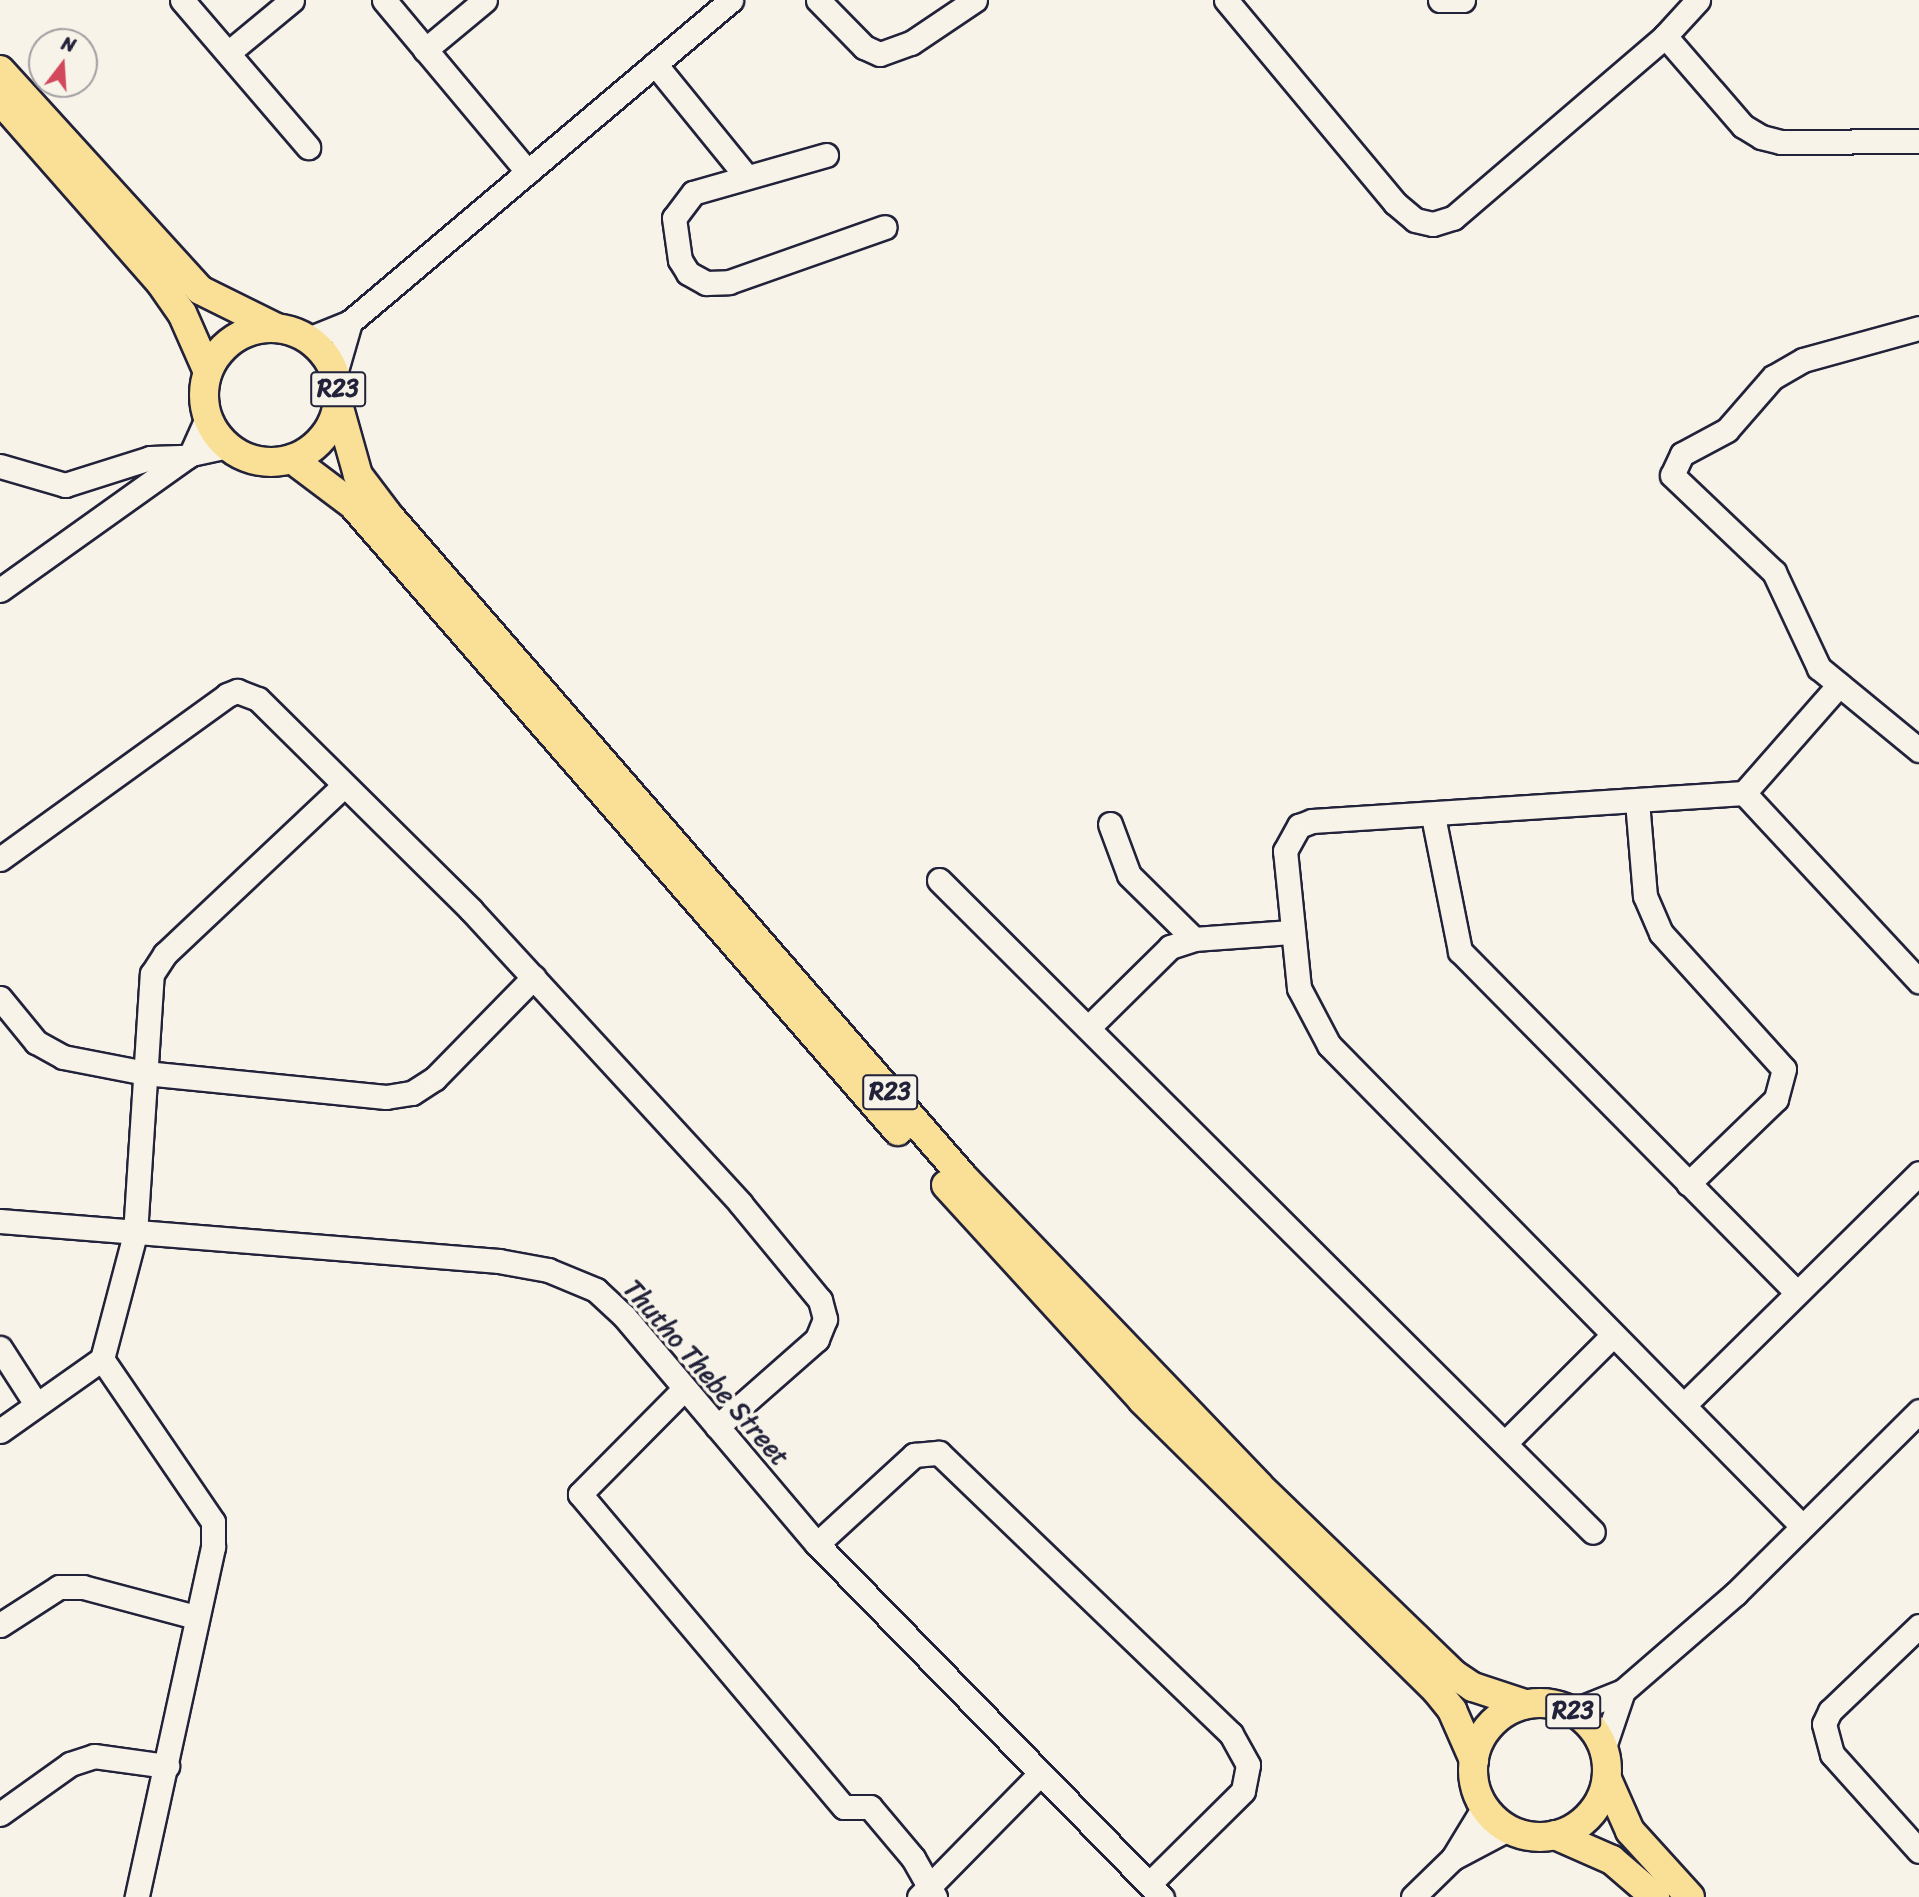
<!DOCTYPE html>
<html>
<head>
<meta charset="utf-8">
<style>
	body { margin:0 }
	#map { position:relative; width:1919px; height:1897px; overflow:hidden; background:#f7f3e8; font-family:Sriracha,sans-serif }
	div>[style] { position:absolute }
	[style*='--x'] { left:calc(var(--x)*1px); top:calc(var(--y)*1px); width:calc(var(--w)*1px); rotate:calc(var(--a)*1deg) }
	.roads { filter:drop-shadow(2px 0 #22223b) drop-shadow(-2px 0 #22223b) drop-shadow(0 2px #22223b) drop-shadow(0 -2px #22223b) }
	.minor>* { height:23px; margin:-11.5px; padding:0 11.5px; transform-origin:11.5px; border-radius:11.5px; background:#f7f3e8 }
	.major>* { height:28px; margin:-14px; padding:0 14px; transform-origin:14px; border-radius:14px; background:#fadf96 }
	.major>.ring { margin:-14px; padding:0; box-sizing:content-box; background:none; border:28px solid #fadf96; border-radius:50% }
	span { translate:-50% -50%; white-space:nowrap; text-align:center; line-height:1.15; -webkit-text-stroke:7px #f7f3e8; paint-order:stroke }
	.shield-label span { padding:2px 5px; background:#f7f3e8; border:2px solid; border-radius:5px; -webkit-text-stroke-width:0 }
	.shield-label { font-size:24px; color:#22223b; font-weight:700 }
	.street-label { font-size:26px; color:#22223b }
	.north { position:absolute; left:28px; top:28px; width:70px; height:70px; box-sizing:border-box; background:#f7f3e8; border:2px solid #a29fa3; border-radius:50%; rotate:17deg; font-size:19px; font-weight:700; line-height:28px; text-align:center; color:#22223b }
	.north::after { content:''; display:block; margin:auto; width:24px; height:32px; background:#d1495b; clip-path:polygon(50% 0,100% 100%,50% 72%,0 100%) }
</style>
</head>
<body>
<div id="map">
	<div class="roads">
		<div class="minor">
			<div style="--x:182;--y:0;--w:194;--a:49.4"></div>
			<div style="--x:384;--y:0;--w:224;--a:50.1"></div>
			<div style="--x:818;--y:0;--w:66;--a:45.6"></div>
			<div style="--x:864;--y:47;--w:17;--a:24"></div>
			<div style="--x:880;--y:54;--w:33;--a:-20"></div>
			<div style="--x:911;--y:43;--w:77;--a:-33.9"></div>
			<div style="--x:1226;--y:0;--w:264;--a:50.2"></div>
			<div style="--x:1395;--y:203;--w:26;--a:40"></div>
			<div style="--x:1415;--y:220;--w:18;--a:13"></div>
			<div style="--x:1433;--y:224;--w:21;--a:-17"></div>
			<div style="--x:1453;--y:218;--w:279;--a:-40.6"></div>
			<div style="--x:1665;--y:36;--w:49;--a:-47.5"></div>
			<div style="--x:1440;--y:0;--w:23;--a:0"></div>
			<div style="--x:1665;--y:36;--w:119;--a:49.1"></div>
			<div style="--x:1743;--y:126;--w:21;--a:31"></div>
			<div style="--x:1761;--y:137;--w:21;--a:14"></div>
			<div style="--x:1781;--y:142;--w:138;--a:-0.4"></div>
			<div style="--x:425;--y:50;--w:78;--a:-39.8"></div>
			<div style="--x:228;--y:53;--w:83;--a:-39.6"></div>
			<div style="--x:655;--y:64;--w:144;--a:50.9"></div>
			<div style="--x:826;--y:155;--w:138;--a:164.1"></div>
			<div style="--x:693;--y:193;--w:31;--a:127"></div>
			<div style="--x:674;--y:218;--w:42;--a:81.9"></div>
			<div style="--x:680;--y:260;--w:15;--a:58"></div>
			<div style="--x:688;--y:273;--w:21;--a:29"></div>
			<div style="--x:706;--y:283;--w:23;--a:-2"></div>
			<div style="--x:729;--y:282;--w:165;--a:-19.4"></div>
			<div style="--x:1919;--y:328;--w:120;--a:164.6"></div>
			<div style="--x:1803;--y:360;--w:34;--a:150"></div>
			<div style="--x:1773;--y:377;--w:70;--a:131"></div>
			<div style="--x:1727;--y:430;--w:51;--a:151.9"></div>
			<div style="--x:1682;--y:454;--w:23;--a:115"></div>
			<div style="--x:1672;--y:475;--w:141;--a:43.6"></div>
			<div style="--x:1774;--y:572;--w:106;--a:64.9"></div>
			<div style="--x:1819;--y:668;--w:129;--a:39.4"></div>
			<div style="--x:308;--y:339;--w:45;--a:-22"></div>
			<div style="--x:350;--y:322;--w:499;--a:-40.2"></div>
			<div style="--x:335;--y:374;--w:54;--a:-73.9"></div>
			<div style="--x:191;--y:454;--w:42;--a:-65.9"></div>
			<div style="--x:0;--y:466;--w:68;--a:16.3"></div>
			<div style="--x:65;--y:485;--w:89;--a:-17.6"></div>
			<div style="--x:150;--y:458;--w:37;--a:-2"></div>
			<div style="--x:0;--y:590;--w:234;--a:-35.5"></div>
			<div style="--x:191;--y:454;--w:38;--a:-12"></div>
			<div style="--x:1744;--y:793;--w:257;--a:47.1"></div>
			<div style="--x:1637;--y:801;--w:95;--a:85.2"></div>
			<div style="--x:1645;--y:896;--w:40;--a:66.6"></div>
			<div style="--x:1661;--y:933;--w:183;--a:47.9"></div>
			<div style="--x:1784;--y:1069;--w:31;--a:105"></div>
			<div style="--x:1776;--y:1099;--w:122;--a:136"></div>
			<div style="--x:1433;--y:816;--w:138;--a:78.7"></div>
			<div style="--x:1460;--y:951;--w:480;--a:45.4"></div>
			<div style="--x:1110;--y:824;--w:54;--a:69.6"></div>
			<div style="--x:1129;--y:875;--w:91;--a:44.6"></div>
			<div style="--x:0;--y:859;--w:280;--a:-35.8"></div>
			<div style="--x:227;--y:695;--w:11;--a:-22"></div>
			<div style="--x:237;--y:691;--w:22;--a:21"></div>
			<div style="--x:258;--y:699;--w:300;--a:44.7"></div>
			<div style="--x:471;--y:910;--w:398;--a:47.4"></div>
			<div style="--x:740;--y:1203;--w:126;--a:50.5"></div>
			<div style="--x:820;--y:1300;--w:20;--a:75"></div>
			<div style="--x:825;--y:1319;--w:22;--a:112"></div>
			<div style="--x:817;--y:1339;--w:133;--a:138.7"></div>
			<div style="--x:939;--y:880;--w:923;--a:44.91"></div>
			<div style="--x:0;--y:998;--w:57;--a:50.7"></div>
			<div style="--x:36;--y:1042;--w:31;--a:29"></div>
			<div style="--x:63;--y:1057;--w:84;--a:11"></div>
			<div style="--x:145;--y:1073;--w:242;--a:5.7"></div>
			<div style="--x:386;--y:1097;--w:26;--a:-9"></div>
			<div style="--x:412;--y:1093;--w:27;--a:-33"></div>
			<div style="--x:435;--y:1078;--w:141;--a:-45.6"></div>
			<div style="--x:1090;--y:1026;--w:112;--a:-44.6"></div>
			<div style="--x:1170;--y:947;--w:25;--a:-18"></div>
			<div style="--x:1194;--y:939;--w:97;--a:-4.1"></div>
			<div style="--x:0;--y:1221;--w:501;--a:4.58"></div>
			<div style="--x:499;--y:1261;--w:50;--a:10.4"></div>
			<div style="--x:548;--y:1270;--w:52;--a:22.6"></div>
			<div style="--x:596;--y:1290;--w:38;--a:43"></div>
			<div style="--x:624;--y:1316;--w:299;--a:49.8"></div>
			<div style="--x:817;--y:1544;--w:494;--a:45.7"></div>
			<div style="--x:0;--y:1348;--w:67;--a:57.3"></div>
			<div style="--x:102;--y:1359;--w:197;--a:55.7"></div>
			<div style="--x:213;--y:1522;--w:25;--a:90"></div>
			<div style="--x:213;--y:1547;--w:358;--a:102.3"></div>
			<div style="--x:684;--y:1389;--w:148;--a:134.7"></div>
			<div style="--x:580;--y:1494;--w:409;--a:49.9"></div>
			<div style="--x:844;--y:1807;--w:26;--a:0"></div>
			<div style="--x:870;--y:1807;--w:67;--a:49.9"></div>
			<div style="--x:913;--y:1858;--w:45;--a:60.6"></div>
			<div style="--x:1684;--y:1405;--w:330;--a:-44.6"></div>
			<div style="--x:0;--y:1431;--w:125;--a:-35.2"></div>
			<div style="--x:102;--y:1359;--w:129;--a:-75.2"></div>
			<div style="--x:135;--y:1234;--w:261;--a:-86.3"></div>
			<div style="--x:152;--y:974;--w:24;--a:-57"></div>
			<div style="--x:165;--y:954;--w:245;--a:-43.3"></div>
			<div style="--x:1505;--y:1443;--w:153;--a:-45"></div>
			<div style="--x:1801;--y:1525;--w:673;--a:-134.52"></div>
			<div style="--x:1329;--y:1045;--w:64;--a:-117.8"></div>
			<div style="--x:1299;--y:988;--w:138;--a:-95.8"></div>
			<div style="--x:1285;--y:851;--w:29;--a:-61"></div>
			<div style="--x:1299;--y:826;--w:14;--a:-21"></div>
			<div style="--x:1312;--y:821;--w:433;--a:-3.7"></div>
			<div style="--x:1744;--y:793;--w:144;--a:-48.7"></div>
			<div style="--x:817;--y:1544;--w:132;--a:-42.5"></div>
			<div style="--x:914;--y:1455;--w:25;--a:-5"></div>
			<div style="--x:939;--y:1453;--w:405;--a:43.9"></div>
			<div style="--x:1231;--y:1734;--w:35;--a:61"></div>
			<div style="--x:1248;--y:1765;--w:26;--a:101"></div>
			<div style="--x:1243;--y:1791;--w:132;--a:135.3"></div>
			<div style="--x:0;--y:1625;--w:70;--a:-32.8"></div>
			<div style="--x:59;--y:1587;--w:24;--a:0"></div>
			<div style="--x:83;--y:1587;--w:117;--a:14.9"></div>
			<div style="--x:1919;--y:1626;--w:123;--a:136.3"></div>
			<div style="--x:1830;--y:1711;--w:14;--a:115"></div>
			<div style="--x:1824;--y:1724;--w:31;--a:75"></div>
			<div style="--x:1832;--y:1754;--w:130;--a:48.1"></div>
			<div style="--x:1573;--y:1711;--w:54;--a:-21.8"></div>
			<div style="--x:1623;--y:1691;--w:150;--a:-40.9"></div>
			<div style="--x:1736;--y:1593;--w:258;--a:-44.8"></div>
			<div style="--x:1604;--y:1747;--w:59;--a:-71.3"></div>
			<div style="--x:0;--y:1814;--w:86;--a:-35.5"></div>
			<div style="--x:70;--y:1764;--w:25;--a:-18"></div>
			<div style="--x:94;--y:1756;--w:74;--a:7.8"></div>
			<div style="--x:1453;--y:1858;--w:62;--a:-27.8"></div>
			<div style="--x:919;--y:1897;--w:173;--a:-45.5"></div>
			<div style="--x:1413;--y:1897;--w:56;--a:-44.3"></div>
			<div style="--x:1453;--y:1858;--w:60;--a:-58.7"></div>
		</div>
		<div class="major">
			<div style="--x:0;--y:70;--w:297;--a:47.7"></div>
			<div style="--x:200;--y:290;--w:84;--a:26.3"></div>
			<div style="--x:0;--y:100;--w:242;--a:48.7"></div>
			<div style="--x:160;--y:282;--w:38;--a:55"></div>
			<div style="--x:182;--y:313;--w:64;--a:66.2"></div>
			<div class="ring" style="left:204px;top:328px;width:106px;height:106px"></div>
			<div style="--x:338;--y:404;--w:74;--a:74.3"></div>
			<div style="--x:358;--y:475;--w:51;--a:52.9"></div>
			<div style="--x:389;--y:516;--w:877;--a:49.02"></div>
			<div style="--x:964;--y:1178;--w:426;--a:46.2"></div>
			<div style="--x:1259;--y:1486;--w:272;--a:44"></div>
			<div style="--x:1455;--y:1675;--w:22;--a:34"></div>
			<div style="--x:1473;--y:1687;--w:55;--a:18.1"></div>
			<div style="--x:292;--y:459;--w:76;--a:37"></div>
			<div style="--x:353;--y:505;--w:830;--a:48.96"></div>
			<div style="--x:946;--y:1185;--w:291;--a:47.6"></div>
			<div style="--x:1142;--y:1400;--w:413;--a:44.6"></div>
			<div style="--x:1436;--y:1690;--w:26;--a:51"></div>
			<div style="--x:1452;--y:1710;--w:55;--a:66.3"></div>
			<div class="ring" style="left:1473px;top:1703px;width:106px;height:106px"></div>
			<div style="--x:1607;--y:1779;--w:57;--a:66.1"></div>
			<div style="--x:1630;--y:1831;--w:89;--a:47.7"></div>
			<div style="--x:1555;--y:1835;--w:62;--a:23.7"></div>
			<div style="--x:1612;--y:1860;--w:57;--a:40.7"></div>
		</div>
	</div>
	<div class="shield-label">
		<span style="left:338px;top:389px">R23</span>
		<span style="left:890px;top:1092px">R23</span>
		<span style="left:1573px;top:1711px">R23</span>
	</div>
	<div class="street-label">
		<span style="left:706px;top:1373px;rotate:49deg">Thutho Thebe Street</span>
	</div>
	<div class="north">N</div>
</div>
</body>
</html>
